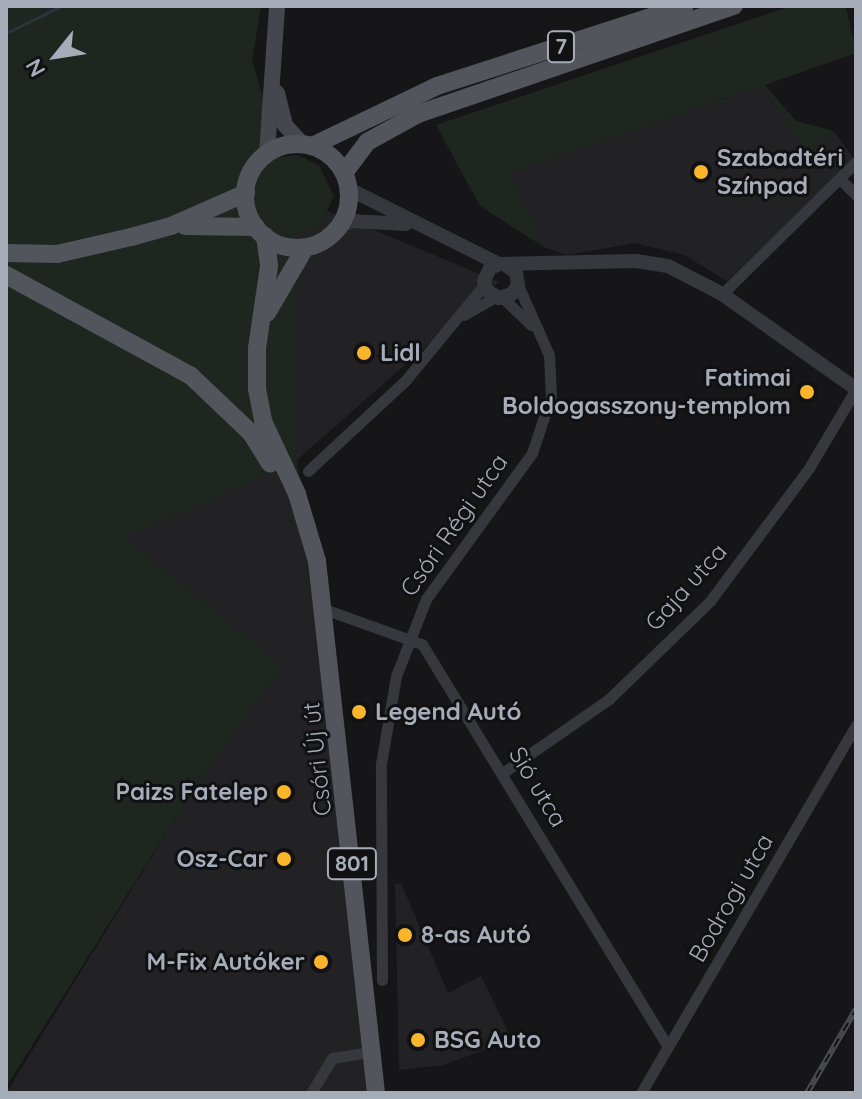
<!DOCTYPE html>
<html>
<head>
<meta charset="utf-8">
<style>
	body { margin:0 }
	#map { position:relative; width:862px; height:1099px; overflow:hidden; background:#161618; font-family:Quicksand,sans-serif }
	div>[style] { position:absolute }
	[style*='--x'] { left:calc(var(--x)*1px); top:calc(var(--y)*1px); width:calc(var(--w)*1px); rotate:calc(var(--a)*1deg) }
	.built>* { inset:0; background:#222225 }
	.green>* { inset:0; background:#1e261f }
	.stream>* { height:3px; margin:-1.5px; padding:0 1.5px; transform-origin:1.5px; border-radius:1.5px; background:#2b353d }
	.minor>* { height:11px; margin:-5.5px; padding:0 5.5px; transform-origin:5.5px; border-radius:5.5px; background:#37383d }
	.tertiary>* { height:14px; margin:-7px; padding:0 7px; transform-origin:7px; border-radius:7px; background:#37383d }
	.secondary>* { height:16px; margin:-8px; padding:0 8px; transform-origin:8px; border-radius:8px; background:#44474d }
	.primary>* { height:18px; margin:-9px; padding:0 9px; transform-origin:9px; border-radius:9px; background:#52555c }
	.primary>.ring { margin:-9px; padding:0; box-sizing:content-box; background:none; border:18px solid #52555c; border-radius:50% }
	.rail>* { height:6px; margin-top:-3px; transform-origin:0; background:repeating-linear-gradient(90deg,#111113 0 9px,#494c52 0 18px); box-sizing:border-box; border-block:2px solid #494c52 }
	.dots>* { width:22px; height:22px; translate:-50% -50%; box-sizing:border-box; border:4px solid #111113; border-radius:50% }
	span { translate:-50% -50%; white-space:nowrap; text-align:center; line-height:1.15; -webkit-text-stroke:6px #111113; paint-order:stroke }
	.shield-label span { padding:2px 6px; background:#111113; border:2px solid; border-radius:6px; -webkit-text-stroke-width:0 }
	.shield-label { font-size:22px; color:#a7acb9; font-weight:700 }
	.poi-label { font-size:24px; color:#a7acb9; font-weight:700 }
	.left { translate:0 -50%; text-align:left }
	.right { translate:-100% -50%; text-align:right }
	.street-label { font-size:24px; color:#a7acb9 }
	.frame { position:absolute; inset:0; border:8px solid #a7acb9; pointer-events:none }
	.north { position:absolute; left:16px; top:16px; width:80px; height:80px; -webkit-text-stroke:6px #111113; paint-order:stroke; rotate:240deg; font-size:22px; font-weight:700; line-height:32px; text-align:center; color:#a7acb9 }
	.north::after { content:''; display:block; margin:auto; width:28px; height:36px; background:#a7acb9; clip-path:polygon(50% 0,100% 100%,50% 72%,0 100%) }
</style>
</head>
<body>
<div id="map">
	<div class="built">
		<div style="clip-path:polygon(761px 86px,810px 154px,834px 131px,854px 159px,727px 281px,684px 255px,635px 243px,567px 255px,544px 247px,508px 174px)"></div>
		<div style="clip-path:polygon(294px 197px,499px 282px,297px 460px,385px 1093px,6px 1093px,190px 795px,281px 666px,125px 538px)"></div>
		<div style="clip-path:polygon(401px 883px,448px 993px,481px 976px,512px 1040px,443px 1065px,399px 1070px,395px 884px)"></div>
	</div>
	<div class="green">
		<div style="clip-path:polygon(6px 6px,261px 6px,252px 61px,281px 157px,297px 155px,319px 165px,334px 197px,318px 228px,294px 237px,297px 460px,125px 538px,282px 666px,190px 795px,6px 1087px)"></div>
		<div style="clip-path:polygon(791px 6px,846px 6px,856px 53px,765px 85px,796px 121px,834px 131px,810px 155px,761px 86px,509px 174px,544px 247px,480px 206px,436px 125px)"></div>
	</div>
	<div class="stream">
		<div style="--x:6;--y:33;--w:61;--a:-26.1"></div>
	</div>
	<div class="minor">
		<div style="--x:840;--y:179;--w:23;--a:45"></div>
		<div style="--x:722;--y:294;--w:188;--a:-44.6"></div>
		<div style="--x:503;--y:298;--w:39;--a:44"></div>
		<div style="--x:464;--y:315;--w:36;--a:-30"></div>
		<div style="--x:308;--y:471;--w:132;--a:-42.9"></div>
		<div style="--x:405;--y:381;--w:124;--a:-50.5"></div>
		<div style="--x:324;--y:609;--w:104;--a:19.7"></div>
		<div style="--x:422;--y:644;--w:470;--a:58.6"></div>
		<div style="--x:504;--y:772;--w:128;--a:-34.8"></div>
		<div style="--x:609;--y:699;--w:141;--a:-44.1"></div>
		<div style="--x:710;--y:601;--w:166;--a:-53.3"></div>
		<div style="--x:809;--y:468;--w:92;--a:-59.3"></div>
		<div style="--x:382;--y:980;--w:216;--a:-90.3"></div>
		<div style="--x:381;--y:764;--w:89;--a:-80.3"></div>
		<div style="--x:396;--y:676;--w:83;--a:-68.7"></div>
		<div style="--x:426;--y:599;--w:180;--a:-54"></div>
		<div style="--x:532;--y:453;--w:60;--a:-71.6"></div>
		<div style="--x:551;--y:396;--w:41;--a:-92.8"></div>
		<div style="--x:549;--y:355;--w:77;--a:-113.9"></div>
		<div style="--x:311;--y:1093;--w:41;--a:-59"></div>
		<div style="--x:332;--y:1058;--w:39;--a:-9"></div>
		<div style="--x:641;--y:1093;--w:426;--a:-59.7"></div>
	</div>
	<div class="tertiary">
		<div style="--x:349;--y:189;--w:168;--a:26.6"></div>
		<div style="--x:499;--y:264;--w:137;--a:-1.3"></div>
		<div style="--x:636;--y:261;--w:32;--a:9"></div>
		<div style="--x:668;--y:266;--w:61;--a:27.4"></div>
		<div style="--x:722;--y:294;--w:164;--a:35.3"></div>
		<div style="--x:340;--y:226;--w:13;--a:-23"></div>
		<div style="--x:352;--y:221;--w:54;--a:3.2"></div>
		<div style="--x:499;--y:264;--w:10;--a:156"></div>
		<div style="--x:490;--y:268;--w:14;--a:115"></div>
		<div style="--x:484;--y:281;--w:9;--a:77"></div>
		<div style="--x:486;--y:290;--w:15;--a:32"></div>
		<div style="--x:499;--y:298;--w:14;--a:-17"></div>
		<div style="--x:512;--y:294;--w:11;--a:-56"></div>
		<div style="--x:518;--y:285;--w:13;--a:-99"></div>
		<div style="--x:516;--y:272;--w:14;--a:-146"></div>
	</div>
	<div class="secondary">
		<div style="--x:277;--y:93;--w:33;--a:76"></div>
		<div style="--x:285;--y:125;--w:25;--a:48"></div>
		<div style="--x:267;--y:154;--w:148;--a:-86.1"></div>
	</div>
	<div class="primary">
		<div class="ring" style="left:245px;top:144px;width:86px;height:86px"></div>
		<div style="--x:312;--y:146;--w:139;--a:-25.6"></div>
		<div style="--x:437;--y:86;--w:260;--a:-17.9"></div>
		<div style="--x:344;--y:173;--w:39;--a:-53"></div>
		<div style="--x:367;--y:142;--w:58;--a:-28.8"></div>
		<div style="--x:418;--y:114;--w:334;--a:-18.9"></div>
		<div style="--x:185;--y:226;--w:71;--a:0.8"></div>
		<div style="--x:265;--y:236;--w:30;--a:82"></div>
		<div style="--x:269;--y:266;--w:83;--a:98.3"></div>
		<div style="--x:257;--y:348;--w:41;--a:90"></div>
		<div style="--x:257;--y:389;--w:33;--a:79"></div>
		<div style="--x:263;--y:421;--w:81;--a:65"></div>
		<div style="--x:297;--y:494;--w:70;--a:73.4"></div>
		<div style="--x:317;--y:561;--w:535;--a:83.67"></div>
		<div style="--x:6;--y:253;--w:51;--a:1.1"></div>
		<div style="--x:57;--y:254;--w:76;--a:-12.9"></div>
		<div style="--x:131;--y:237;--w:41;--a:-15.4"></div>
		<div style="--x:171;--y:226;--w:82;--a:-23.7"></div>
		<div style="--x:6;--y:275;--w:211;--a:28.6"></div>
		<div style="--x:191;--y:376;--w:83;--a:43.5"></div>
		<div style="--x:251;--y:433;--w:36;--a:58"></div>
		<div style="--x:267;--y:313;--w:75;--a:-59.7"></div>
	</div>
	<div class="rail">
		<div style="--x:807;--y:1093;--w:97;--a:-59.7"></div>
	</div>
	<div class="dots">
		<div style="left:701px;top:172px;background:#fbb52b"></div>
		<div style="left:364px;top:353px;background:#fbb52b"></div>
		<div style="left:807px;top:392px;background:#fbb52b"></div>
		<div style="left:359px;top:712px;background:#fbb52b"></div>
		<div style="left:284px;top:792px;background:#fbb52b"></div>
		<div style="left:284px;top:859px;background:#fbb52b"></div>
		<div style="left:405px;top:935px;background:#fbb52b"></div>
		<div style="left:321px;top:962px;background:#fbb52b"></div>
		<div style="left:418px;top:1040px;background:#fbb52b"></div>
	</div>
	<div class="shield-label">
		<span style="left:561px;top:47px">7</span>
		<span style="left:352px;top:864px">801</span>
	</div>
	<div class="poi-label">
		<span class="left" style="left:717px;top:172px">Szabadtéri<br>Színpad</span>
		<span class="left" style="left:380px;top:353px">Lidl</span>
		<span class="right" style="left:791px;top:392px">Fatimai<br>Boldogasszony-templom</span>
		<span class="left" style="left:375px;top:712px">Legend Autó</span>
		<span class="right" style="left:268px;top:792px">Paizs Fatelep</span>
		<span class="right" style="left:268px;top:859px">Osz-Car</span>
		<span class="left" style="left:421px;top:935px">8-as Autó</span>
		<span class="right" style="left:305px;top:962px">M-Fix Autóker</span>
		<span class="left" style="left:434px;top:1040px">BSG Auto</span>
	</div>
	<div class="street-label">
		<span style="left:454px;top:525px;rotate:-55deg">Csóri Régi utca</span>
		<span style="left:686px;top:587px;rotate:-48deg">Gaja utca</span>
		<span style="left:317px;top:759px;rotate:-96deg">Csóri Új út</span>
		<span style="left:538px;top:787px;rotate:59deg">Sió utca</span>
		<span style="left:731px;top:898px;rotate:-60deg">Bodrogi utca</span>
	</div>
	<div class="frame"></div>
	<div class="north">N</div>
</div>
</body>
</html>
